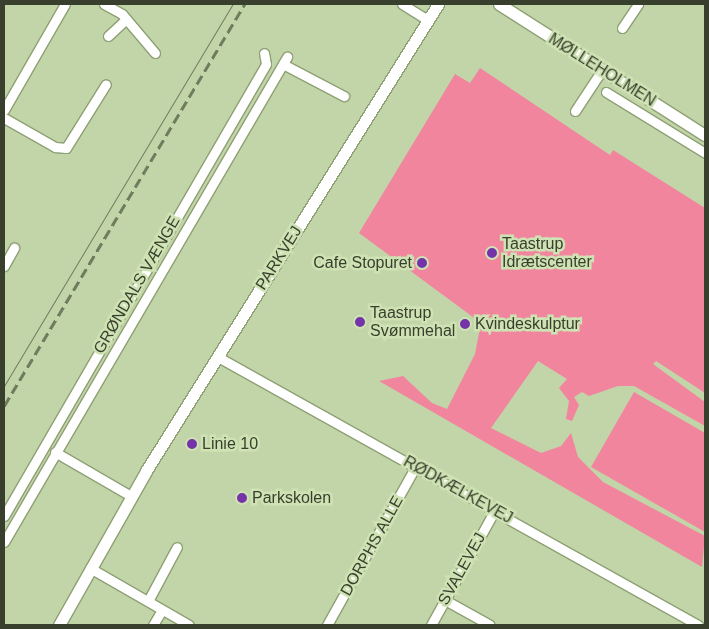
<!DOCTYPE html>
<html>
<head>
<meta charset="utf-8">
<style>
	body { margin:0 }
	#map { position:relative; width:709px; height:629px; overflow:hidden; background:#c2d5a8; font-family:Helvetica,sans-serif }
	div>[style] { position:absolute }
	[style*='--x'] { left:calc(var(--x)*1px); top:calc(var(--y)*1px); width:calc(var(--w)*1px); rotate:calc(var(--a)*1deg) }
	.green>* { inset:0; background:#f1859e }
	.roads { filter:drop-shadow(1px 0 #8ea074) drop-shadow(-1px 0 #8ea074) drop-shadow(0 1px #8ea074) drop-shadow(0 -1px #8ea074) }
	.minor>* { height:9px; margin:-4.5px; padding:0 4.5px; transform-origin:4.5px; border-radius:4.5px; background:#fff }
	.tertiary>* { height:11px; margin:-5.5px; padding:0 5.5px; transform-origin:5.5px; border-radius:5.5px; background:#fff }
	.tram>* { height:1px; margin:-0.5px; padding:0 0.5px; transform-origin:0.5px; border-radius:0.5px; background:#6f7c5e }
	.rail>* { height:2.5px; margin-top:-1.25px; transform-origin:0; background:repeating-linear-gradient(90deg,#6f7c5e 0 10px,transparent 0 15px) }
	.dots>* { width:14px; height:14px; translate:-50% -50%; box-sizing:border-box; border:2px solid #cfe2b4; border-radius:50% }
	span { translate:-50% -50%; white-space:nowrap; text-align:center; line-height:1.15; -webkit-text-stroke:5px #cfe2b4; paint-order:stroke }
	.street-label { font-size:16px; color:#38402d }
	.poi-label { font-size:16px; color:#38402d }
	.left { translate:0 -50%; text-align:left }
	.right { translate:-100% -50%; text-align:right }
	.frame { position:absolute; inset:0; border:5px solid #38402d; pointer-events:none }
</style>
</head>
<body>
<div id="map">
	<div class="green">
		<div style="clip-path:polygon(480px 68px,610px 155px,613px 150px,705px 208px,705px 393px,656px 361px,653px 364px,705px 402px,705px 426px,634px 386px,618px 386px,589px 396px,582px 392px,574px 397px,579px 405px,572px 421px,566px 419px,569px 401px,559px 388px,567px 379px,538px 361px,491px 428px,541px 453px,561px 446px,571px 433px,578px 457px,603px 482px,705px 536px,702px 567px,379px 381px,403px 376px,432px 403px,447px 409px,475px 354px,481px 323px,359px 233px,455px 74px,470px 83px)"></div>
		<div style="clip-path:polygon(634px 392px,705px 433px,705px 532px,591px 467px)"></div>
	</div>
	<div class="roads">
		<div class="minor">
			<div style="--x:104;--y:4;--w:21;--a:29"></div>
			<div style="--x:122;--y:14;--w:51;--a:49.8"></div>
			<div style="--x:402;--y:4;--w:31;--a:32"></div>
			<div style="--x:622;--y:28;--w:29;--a:-56"></div>
			<div style="--x:108;--y:36;--w:25;--a:-43"></div>
			<div style="--x:283;--y:64;--w:69;--a:27.7"></div>
			<div style="--x:606;--y:92;--w:116;--a:31.6"></div>
			<div style="--x:4;--y:110;--w:122;--a:-60.1"></div>
			<div style="--x:575;--y:111;--w:49;--a:-56.6"></div>
			<div style="--x:4;--y:118;--w:59;--a:29.6"></div>
			<div style="--x:55;--y:147;--w:11;--a:5"></div>
			<div style="--x:66;--y:148;--w:75;--a:-58"></div>
			<div style="--x:4;--y:266;--w:21;--a:-61"></div>
			<div style="--x:218;--y:357;--w:550;--a:29.18"></div>
			<div style="--x:55;--y:452;--w:88;--a:30.1"></div>
			<div style="--x:4;--y:516;--w:522;--a:-59.9"></div>
			<div style="--x:266;--y:64;--w:11;--a:-100"></div>
			<div style="--x:4;--y:542;--w:562;--a:-59.74"></div>
			<div style="--x:90;--y:568;--w:114;--a:29.9"></div>
			<div style="--x:445;--y:600;--w:51;--a:29.1"></div>
			<div style="--x:148;--y:601;--w:61;--a:-61.8"></div>
			<div style="--x:153;--y:625;--w:17;--a:-59"></div>
			<div style="--x:327;--y:625;--w:182;--a:-60.8"></div>
			<div style="--x:431;--y:625;--w:129;--a:-60.9"></div>
		</div>
		<div class="tertiary">
			<div style="--x:499;--y:4;--w:244;--a:32.5"></div>
			<div style="--x:59;--y:625;--w:177;--a:-60.5"></div>
			<div style="--x:146;--y:471;--w:551;--a:-57.98"></div>
		</div>
	</div>
	<div class="tram">
		<div style="--x:4;--y:386;--w:445;--a:-59.1"></div>
	</div>
	<div class="rail">
		<div style="--x:4;--y:406;--w:469;--a:-59.1"></div>
	</div>
	<div class="dots">
		<div style="left:492px;top:253px;background:#7433a8"></div>
		<div style="left:422px;top:263px;background:#7433a8"></div>
		<div style="left:360px;top:322px;background:#7433a8"></div>
		<div style="left:465px;top:324px;background:#7433a8"></div>
		<div style="left:192px;top:444px;background:#7433a8"></div>
		<div style="left:242px;top:498px;background:#7433a8"></div>
	</div>
	<div class="street-label">
		<span style="left:602px;top:70px;rotate:32deg">MØLLEHOLMEN</span>
		<span style="left:279px;top:258px;rotate:-58deg">PARKVEJ</span>
		<span style="left:137px;top:285px;rotate:-60deg">GRØNDALS VÆNGE</span>
		<span style="left:458px;top:490px;rotate:29deg">RØDKÆLKEVEJ</span>
		<span style="left:372px;top:546px;rotate:-61deg">DORPHS ALLE</span>
		<span style="left:462px;top:569px;rotate:-61deg">SVALEVEJ</span>
	</div>
	<div class="poi-label">
		<span class="left" style="left:502px;top:253px">Taastrup<br>Idrætscenter</span>
		<span class="right" style="left:412px;top:263px">Cafe Stopuret</span>
		<span class="left" style="left:370px;top:322px">Taastrup<br>Svømmehal</span>
		<span class="left" style="left:475px;top:324px">Kvindeskulptur</span>
		<span class="left" style="left:202px;top:444px">Linie 10</span>
		<span class="left" style="left:252px;top:498px">Parkskolen</span>
	</div>
	<div class="frame"></div>
</div>
</body>
</html>
